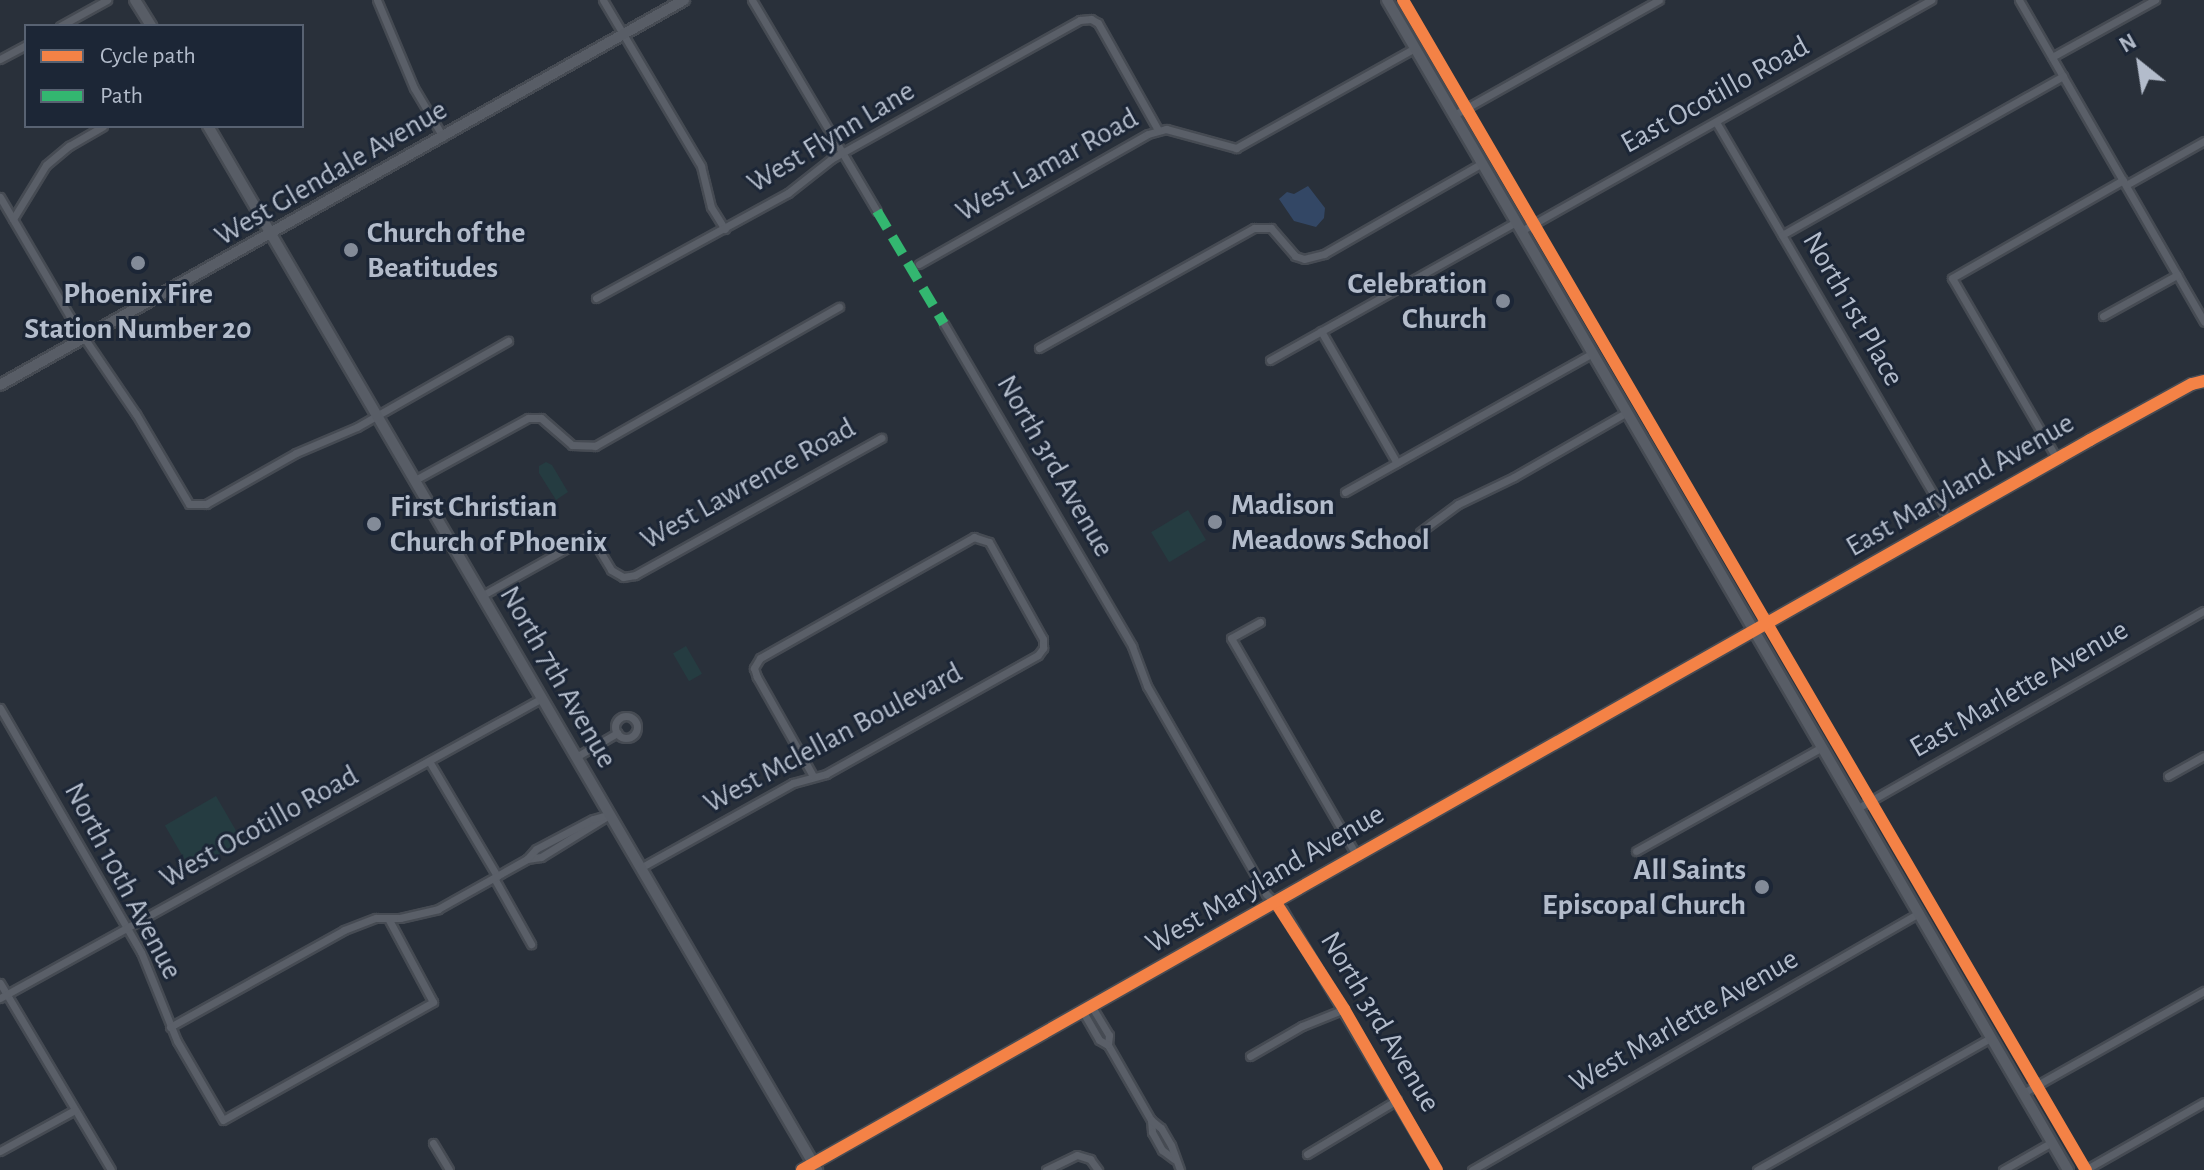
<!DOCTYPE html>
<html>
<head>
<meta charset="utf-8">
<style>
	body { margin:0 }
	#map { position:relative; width:2204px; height:1170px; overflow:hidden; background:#29303a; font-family:"Alegreya Sans",sans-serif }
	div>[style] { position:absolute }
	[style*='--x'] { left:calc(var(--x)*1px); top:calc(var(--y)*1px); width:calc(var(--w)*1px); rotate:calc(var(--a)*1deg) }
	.green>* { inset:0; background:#253c41; transform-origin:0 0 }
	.water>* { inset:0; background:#334765 }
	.roads { filter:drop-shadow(2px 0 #464b53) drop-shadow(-2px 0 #464b53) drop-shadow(0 2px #464b53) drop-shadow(0 -2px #464b53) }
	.street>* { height:7px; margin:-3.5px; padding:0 3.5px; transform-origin:3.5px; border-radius:3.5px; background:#5a5f68 }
	.street>.ring { margin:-3.5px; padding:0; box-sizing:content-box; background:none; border:7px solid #5a5f68; border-radius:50% }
	.secondary>* { height:10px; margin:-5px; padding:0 5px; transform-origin:5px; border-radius:5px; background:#585d66 }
	.quiet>* { height:10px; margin-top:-5px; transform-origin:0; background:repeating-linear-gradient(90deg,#33b770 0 20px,transparent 0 30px) }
	.cycleway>* { height:12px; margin:-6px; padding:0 6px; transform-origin:6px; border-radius:6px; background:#f48246 }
	.dots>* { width:22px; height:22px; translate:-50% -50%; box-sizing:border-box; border:4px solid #1c2636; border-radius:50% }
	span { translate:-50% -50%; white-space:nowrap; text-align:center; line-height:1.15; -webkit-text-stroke:6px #1c2636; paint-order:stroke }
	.street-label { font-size:30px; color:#b3bccb }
	.poi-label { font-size:30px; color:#b3bccb; font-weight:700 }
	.left { translate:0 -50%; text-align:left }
	.right { translate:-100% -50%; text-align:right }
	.legend { position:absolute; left:24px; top:24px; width:280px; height:104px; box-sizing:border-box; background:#1c2636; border:2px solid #586272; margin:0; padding:10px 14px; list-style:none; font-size:24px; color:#b3bccb }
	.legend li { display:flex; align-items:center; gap:16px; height:40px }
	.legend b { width:40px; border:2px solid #586272 }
	.north { position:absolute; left:2100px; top:24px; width:80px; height:80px; -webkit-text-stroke:6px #1c2636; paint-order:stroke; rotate:330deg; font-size:22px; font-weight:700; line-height:32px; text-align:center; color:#b3bccb }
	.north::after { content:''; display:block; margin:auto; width:28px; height:36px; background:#b3bccb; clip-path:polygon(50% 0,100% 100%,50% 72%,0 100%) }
</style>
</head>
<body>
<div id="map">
	<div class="green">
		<div style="clip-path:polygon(546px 462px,552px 465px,568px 492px,556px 500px,539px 473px,539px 466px)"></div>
		<div style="left:1188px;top:510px;width:35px;height:43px;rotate:59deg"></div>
		<div style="left:686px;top:646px;width:32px;height:15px;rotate:60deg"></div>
		<div style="left:216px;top:796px;width:52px;height:59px;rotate:60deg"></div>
	</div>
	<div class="water">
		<div style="clip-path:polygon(1308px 186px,1325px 208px,1324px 218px,1316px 227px,1294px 221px,1279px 199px,1287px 192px,1294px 194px)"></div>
	</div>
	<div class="roads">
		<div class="street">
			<div style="--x:377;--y:0;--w:95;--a:67.2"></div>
			<div style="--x:414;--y:88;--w:57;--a:59.4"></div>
			<div style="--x:603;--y:0;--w:193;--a:59.4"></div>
			<div style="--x:701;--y:166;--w:42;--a:76.3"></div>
			<div style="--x:711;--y:207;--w:26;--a:58"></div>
			<div style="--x:752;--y:0;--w:245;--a:59.4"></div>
			<div style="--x:2019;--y:0;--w:371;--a:60.1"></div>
			<div style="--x:60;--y:26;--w:54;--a:-29"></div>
			<div style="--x:2052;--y:57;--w:118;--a:-29"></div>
			<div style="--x:0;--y:59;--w:30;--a:-28"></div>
			<div style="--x:1454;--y:115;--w:235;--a:-29.3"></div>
			<div style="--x:1716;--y:122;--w:462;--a:59.7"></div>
			<div style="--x:2126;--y:185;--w:90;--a:-29.4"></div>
			<div style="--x:0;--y:197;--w:139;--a:59.7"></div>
			<div style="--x:70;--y:317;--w:117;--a:55.8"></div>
			<div style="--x:136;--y:414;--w:104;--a:59.5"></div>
			<div style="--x:189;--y:504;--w:17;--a:0"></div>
			<div style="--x:206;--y:504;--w:103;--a:-29.5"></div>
			<div style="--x:296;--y:453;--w:66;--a:-23.1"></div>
			<div style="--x:357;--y:427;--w:174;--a:-29.7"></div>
			<div style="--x:13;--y:219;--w:63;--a:-58.6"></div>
			<div style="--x:46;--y:165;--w:30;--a:-40"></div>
			<div style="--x:69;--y:146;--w:39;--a:-30"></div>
			<div style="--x:1521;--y:231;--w:471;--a:-29.4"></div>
			<div style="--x:1782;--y:235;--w:323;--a:-29.5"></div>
			<div style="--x:919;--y:264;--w:263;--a:-29.6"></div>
			<div style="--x:1148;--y:134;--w:19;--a:-16"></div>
			<div style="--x:1166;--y:129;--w:73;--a:15.2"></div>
			<div style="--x:1236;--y:148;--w:205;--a:-29.2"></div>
			<div style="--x:596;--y:298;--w:219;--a:-28.7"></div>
			<div style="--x:788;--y:193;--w:55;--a:-38.3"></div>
			<div style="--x:831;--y:159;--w:285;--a:-29.2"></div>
			<div style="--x:1080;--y:20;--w:11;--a:-5"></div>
			<div style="--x:1091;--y:19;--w:8;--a:30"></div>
			<div style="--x:1098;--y:23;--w:123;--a:60.7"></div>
			<div style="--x:2103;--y:316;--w:85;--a:-29"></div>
			<div style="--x:944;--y:324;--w:373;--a:59.7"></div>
			<div style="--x:1132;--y:646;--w:43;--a:69.4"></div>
			<div style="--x:1147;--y:686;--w:240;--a:60.2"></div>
			<div style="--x:1266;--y:894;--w:23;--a:43"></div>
			<div style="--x:1283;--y:910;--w:302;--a:59.4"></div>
			<div style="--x:1321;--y:331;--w:152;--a:60.1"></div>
			<div style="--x:1039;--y:348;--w:246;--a:-29.2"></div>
			<div style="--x:1254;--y:228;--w:17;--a:0"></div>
			<div style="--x:1271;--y:228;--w:37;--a:49"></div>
			<div style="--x:1295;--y:256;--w:9;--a:18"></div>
			<div style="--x:1304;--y:259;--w:21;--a:-14"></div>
			<div style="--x:1324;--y:254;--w:182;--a:-29.9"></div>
			<div style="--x:1270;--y:360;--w:282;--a:-29.3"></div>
			<div style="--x:2057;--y:459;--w:209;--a:-120.1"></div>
			<div style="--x:1952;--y:278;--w:197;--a:-29.8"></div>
			<div style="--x:415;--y:480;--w:129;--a:-28.8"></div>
			<div style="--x:528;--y:418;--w:13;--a:0"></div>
			<div style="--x:541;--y:418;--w:41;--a:41.1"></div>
			<div style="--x:572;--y:445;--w:23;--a:2"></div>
			<div style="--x:595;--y:446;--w:281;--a:-29.7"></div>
			<div style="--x:1345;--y:492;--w:284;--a:-29.3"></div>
			<div style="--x:1420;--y:532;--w:47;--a:-36.4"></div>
			<div style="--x:1458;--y:504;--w:62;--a:-25.7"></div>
			<div style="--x:1514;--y:477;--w:130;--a:-29.9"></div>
			<div style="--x:483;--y:595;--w:115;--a:-29.2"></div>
			<div style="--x:583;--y:539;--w:9;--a:-6"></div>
			<div style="--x:592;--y:538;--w:37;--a:59"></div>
			<div style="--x:611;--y:570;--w:14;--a:30"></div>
			<div style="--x:623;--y:577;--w:12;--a:-9"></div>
			<div style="--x:635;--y:575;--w:282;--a:-29.1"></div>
			<div style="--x:1260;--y:622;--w:33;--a:151"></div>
			<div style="--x:1231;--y:638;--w:252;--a:60"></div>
			<div style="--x:0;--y:708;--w:282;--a:60"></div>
			<div style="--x:141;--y:952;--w:96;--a:68"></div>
			<div style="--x:177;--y:1041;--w:91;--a:59.8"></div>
			<div style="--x:223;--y:1120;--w:241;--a:-29.3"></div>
			<div style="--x:433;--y:1002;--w:95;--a:-118.2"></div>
			<div class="ring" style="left:615px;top:716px;width:15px;height:15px"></div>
			<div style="--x:576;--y:757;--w:48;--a:-30.3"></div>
			<div style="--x:429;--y:761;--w:134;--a:59.4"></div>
			<div style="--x:2168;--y:776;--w:41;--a:-29.1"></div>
			<div style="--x:1858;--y:808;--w:398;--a:-29.7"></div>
			<div style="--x:1636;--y:851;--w:213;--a:-29.2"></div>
			<div style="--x:527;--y:859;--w:14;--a:-8"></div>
			<div style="--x:541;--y:857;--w:80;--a:-31.7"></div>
			<div style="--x:642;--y:867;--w:173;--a:-29.1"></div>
			<div style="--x:793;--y:783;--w:34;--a:-15"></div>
			<div style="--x:826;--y:774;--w:243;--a:-29.3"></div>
			<div style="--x:1038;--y:655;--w:9;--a:-54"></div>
			<div style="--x:1043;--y:648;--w:9;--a:-90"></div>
			<div style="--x:1043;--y:639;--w:111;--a:-119.1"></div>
			<div style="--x:989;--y:542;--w:16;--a:-162"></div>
			<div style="--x:974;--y:537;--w:246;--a:150.5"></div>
			<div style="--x:760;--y:658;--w:12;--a:121"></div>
			<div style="--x:754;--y:668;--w:9;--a:72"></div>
			<div style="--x:757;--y:677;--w:114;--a:60.5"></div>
			<div style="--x:494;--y:878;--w:76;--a:60.7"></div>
			<div style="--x:0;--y:983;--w:217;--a:59.3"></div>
			<div style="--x:0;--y:998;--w:619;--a:-28.96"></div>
			<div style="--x:1092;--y:1007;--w:33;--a:59"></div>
			<div style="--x:1109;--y:1035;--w:10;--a:96"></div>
			<div style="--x:1108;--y:1045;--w:86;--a:60.2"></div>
			<div style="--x:1151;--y:1120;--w:12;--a:85"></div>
			<div style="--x:1152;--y:1132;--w:21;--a:61"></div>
			<div style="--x:1162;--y:1150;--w:15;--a:37"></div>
			<div style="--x:1083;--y:1012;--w:32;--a:60"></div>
			<div style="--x:1099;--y:1040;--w:10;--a:29"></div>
			<div style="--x:170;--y:1027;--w:199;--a:-29.1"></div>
			<div style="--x:344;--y:930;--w:34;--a:-21"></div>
			<div style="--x:376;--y:918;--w:24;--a:0"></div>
			<div style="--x:400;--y:918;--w:39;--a:-13"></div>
			<div style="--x:438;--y:909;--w:102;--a:-29.3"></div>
			<div style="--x:527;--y:859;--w:13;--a:-48"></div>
			<div style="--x:536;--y:849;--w:64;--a:-27.8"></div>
			<div style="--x:593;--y:819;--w:18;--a:-16"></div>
			<div style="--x:1250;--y:1056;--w:60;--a:-30"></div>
			<div style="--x:1302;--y:1026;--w:45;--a:-22"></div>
			<div style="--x:2023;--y:1093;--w:208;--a:-29.4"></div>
			<div style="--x:1151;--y:1120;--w:13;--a:39"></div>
			<div style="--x:1161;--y:1128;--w:20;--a:60"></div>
			<div style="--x:1171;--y:1145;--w:27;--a:70"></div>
			<div style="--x:433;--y:1143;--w:31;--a:59"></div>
			<div style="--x:0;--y:1151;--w:85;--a:-28.7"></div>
			<div style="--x:1307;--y:1154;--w:105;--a:-31"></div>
			<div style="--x:1046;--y:1170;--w:34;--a:-26"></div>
			<div style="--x:1077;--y:1155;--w:14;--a:17"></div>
			<div style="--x:1090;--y:1159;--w:14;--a:54"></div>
			<div style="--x:1472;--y:1170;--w:516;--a:-29.9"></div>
			<div style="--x:1757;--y:1170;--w:268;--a:-29.5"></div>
			<div style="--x:2003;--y:1170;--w:56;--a:-29.7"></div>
			<div style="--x:2085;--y:1170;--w:137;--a:-29.7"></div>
		</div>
		<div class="secondary">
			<div style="--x:135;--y:0;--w:31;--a:58"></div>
			<div style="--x:1387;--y:0;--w:1354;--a:59.8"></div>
			<div style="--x:208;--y:126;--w:1209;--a:59.74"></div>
			<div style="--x:0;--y:385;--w:785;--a:-29.37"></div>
			<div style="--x:802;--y:1170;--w:1480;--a:-29.54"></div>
			<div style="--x:2090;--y:440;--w:116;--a:-28.8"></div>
			<div style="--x:2192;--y:384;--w:12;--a:-14"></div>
		</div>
	</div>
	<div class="quiet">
		<div style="--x:877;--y:211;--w:131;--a:59.3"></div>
	</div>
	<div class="cycleway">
		<div style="--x:1403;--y:0;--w:1355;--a:59.73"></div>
		<div style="--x:1276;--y:903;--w:126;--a:57.3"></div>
		<div style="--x:1344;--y:1009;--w:186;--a:60"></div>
		<div style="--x:802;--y:1170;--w:1480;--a:-29.54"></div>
		<div style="--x:2090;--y:440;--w:116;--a:-28.8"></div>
		<div style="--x:2192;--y:384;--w:12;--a:-14"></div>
	</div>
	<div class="dots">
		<div style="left:351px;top:250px;background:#838b98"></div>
		<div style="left:138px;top:263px;background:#838b98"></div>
		<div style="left:1503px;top:301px;background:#838b98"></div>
		<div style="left:1215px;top:522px;background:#838b98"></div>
		<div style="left:374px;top:524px;background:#838b98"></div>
		<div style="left:1762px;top:887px;background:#838b98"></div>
	</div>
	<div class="street-label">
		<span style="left:1715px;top:95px;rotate:-29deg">East Ocotillo Road</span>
		<span style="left:831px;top:137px;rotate:-31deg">West Flynn Lane</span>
		<span style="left:1047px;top:165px;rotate:-29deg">West Lamar Road</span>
		<span style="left:331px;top:173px;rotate:-30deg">West Glendale Avenue</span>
		<span style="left:1853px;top:309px;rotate:60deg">North 1st Place</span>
		<span style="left:1055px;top:466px;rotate:60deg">North 3rd Avenue</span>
		<span style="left:748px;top:484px;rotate:-29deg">West Lawrence Road</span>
		<span style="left:1960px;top:485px;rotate:-30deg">East Maryland Avenue</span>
		<span style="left:558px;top:677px;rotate:60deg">North 7th Avenue</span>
		<span style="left:2019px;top:689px;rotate:-30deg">East Marlette Avenue</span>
		<span style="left:833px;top:738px;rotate:-28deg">West Mclellan Boulevard</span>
		<span style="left:259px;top:827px;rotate:-29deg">West Ocotillo Road</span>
		<span style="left:1265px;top:879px;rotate:-30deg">West Maryland Avenue</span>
		<span style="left:123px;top:881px;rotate:62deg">North 10th Avenue</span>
		<span style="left:1684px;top:1021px;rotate:-30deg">West Marlette Avenue</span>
		<span style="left:1380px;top:1022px;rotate:59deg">North 3rd Avenue</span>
	</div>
	<div class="poi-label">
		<span class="left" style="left:367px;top:250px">Church of the<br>Beatitudes</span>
		<span class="right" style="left:1487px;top:301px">Celebration<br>Church</span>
		<span style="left:138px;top:311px">Phoenix Fire<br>Station Number 20</span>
		<span class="left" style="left:1231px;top:522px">Madison<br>Meadows School</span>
		<span class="left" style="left:390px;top:524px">First Christian<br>Church of Phoenix</span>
		<span class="right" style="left:1746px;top:887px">All Saints<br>Episcopal Church</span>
	</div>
	<ul class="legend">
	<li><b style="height:10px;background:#f48246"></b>Cycle path</li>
	<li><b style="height:10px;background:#33b770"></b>Path</li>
	</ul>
	<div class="north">N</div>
</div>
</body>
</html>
